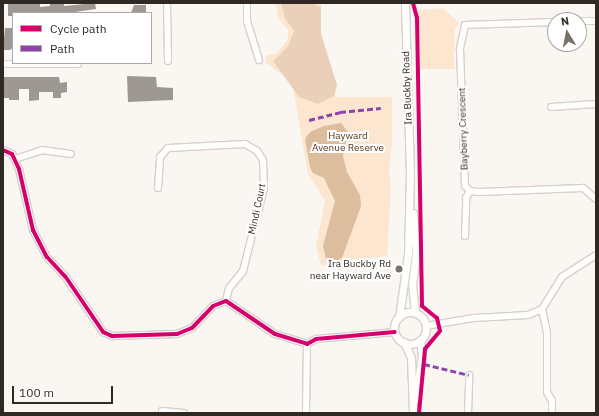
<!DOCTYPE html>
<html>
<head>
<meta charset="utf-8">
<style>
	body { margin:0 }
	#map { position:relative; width:599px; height:416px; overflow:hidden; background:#faf6f2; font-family:"IBM Plex Sans",sans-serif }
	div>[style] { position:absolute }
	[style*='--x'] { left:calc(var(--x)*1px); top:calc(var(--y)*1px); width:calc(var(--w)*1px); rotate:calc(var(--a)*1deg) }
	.green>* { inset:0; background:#fce6d0 }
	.forest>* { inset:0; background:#ead0b8 }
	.water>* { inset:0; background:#dcbd9e }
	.building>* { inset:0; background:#9d9893 }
	.roads { filter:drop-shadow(1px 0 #d7d0cb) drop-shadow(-1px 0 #d7d0cb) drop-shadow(0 1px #d7d0cb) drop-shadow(0 -1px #d7d0cb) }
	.minor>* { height:6px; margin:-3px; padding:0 3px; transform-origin:3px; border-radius:3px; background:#fefefd }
	.tertiary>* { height:7px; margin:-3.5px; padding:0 3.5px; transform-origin:3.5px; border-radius:3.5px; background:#fefefd }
	.tertiary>.ring { margin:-3.5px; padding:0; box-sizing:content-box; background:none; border:7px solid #fefefd; border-radius:50% }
	.quiet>* { height:3px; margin-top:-1.5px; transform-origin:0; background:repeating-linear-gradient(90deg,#8e44ad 0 6px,transparent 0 9px) }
	.cycleway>* { height:4px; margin:-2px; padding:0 2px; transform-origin:2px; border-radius:2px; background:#d6006c }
	.dots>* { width:11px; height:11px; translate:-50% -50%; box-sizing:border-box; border:2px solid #fff; border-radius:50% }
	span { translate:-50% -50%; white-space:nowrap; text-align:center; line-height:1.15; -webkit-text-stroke:4px #fff; paint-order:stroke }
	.street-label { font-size:10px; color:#302923 }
	.park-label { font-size:10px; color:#553717 }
	.poi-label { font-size:10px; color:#302923 }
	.right { translate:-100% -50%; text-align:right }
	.frame { position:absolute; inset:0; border:4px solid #302923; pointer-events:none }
	.legend { position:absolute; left:12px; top:12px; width:140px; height:52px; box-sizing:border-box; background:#fff; border:1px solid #aca9a7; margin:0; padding:5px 7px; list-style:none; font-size:12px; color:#302923 }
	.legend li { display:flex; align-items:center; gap:8px; height:20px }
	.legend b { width:20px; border:1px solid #aca9a7 }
	.north { position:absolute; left:547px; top:12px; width:40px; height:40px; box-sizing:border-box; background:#fff; border:1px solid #aca9a7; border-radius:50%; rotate:350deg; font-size:11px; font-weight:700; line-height:16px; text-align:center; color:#302923 }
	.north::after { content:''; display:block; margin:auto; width:14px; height:18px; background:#77716b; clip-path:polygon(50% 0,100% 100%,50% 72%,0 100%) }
	.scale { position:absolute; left:12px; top:386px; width:101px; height:18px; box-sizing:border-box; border:2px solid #302923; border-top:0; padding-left:5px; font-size:12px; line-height:14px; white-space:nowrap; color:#302923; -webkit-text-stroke:3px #fff; paint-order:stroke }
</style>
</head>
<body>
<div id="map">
	<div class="green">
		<div style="clip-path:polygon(276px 3px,315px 3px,321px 5px,321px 48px,336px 97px,392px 97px,392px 143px,389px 171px,391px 187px,387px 256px,352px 260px,335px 268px,321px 265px,316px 246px,325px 201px,308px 174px,292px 82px,266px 63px,266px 55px,276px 54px,288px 39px,288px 30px,278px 18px)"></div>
		<div style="clip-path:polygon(443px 8px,459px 23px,455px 30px,454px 69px,420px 69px,418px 10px)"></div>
	</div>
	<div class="forest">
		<div style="clip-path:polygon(281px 3px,311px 3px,321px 7px,321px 34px,337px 85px,334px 96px,318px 104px,299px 97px,273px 61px,288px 46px,294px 31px,285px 18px)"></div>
	</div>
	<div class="water">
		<div style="clip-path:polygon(341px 123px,348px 132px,343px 156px,347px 172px,360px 195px,361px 206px,342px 258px,334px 262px,326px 259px,323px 246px,335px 201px,324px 178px,313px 173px,310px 167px,305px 139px,310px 132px,324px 126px)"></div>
	</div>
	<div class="building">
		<div style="clip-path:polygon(8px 3px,40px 3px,40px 7px,50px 6px,50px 3px,64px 3px,64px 6px,95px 3px,96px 9px,68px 13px,13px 13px,13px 16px,8px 16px)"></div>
		<div style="clip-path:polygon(134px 5px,146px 5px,146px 13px,131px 13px)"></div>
		<div style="clip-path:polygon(5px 28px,13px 28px,13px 48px,10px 50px,3px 50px)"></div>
		<div style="clip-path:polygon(127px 76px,156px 77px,157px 87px,173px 88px,173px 100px,128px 102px)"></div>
		<div style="clip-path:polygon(3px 77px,59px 77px,60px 83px,67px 82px,67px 92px,61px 93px,61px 98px,53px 98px,53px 92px,39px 92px,39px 100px,29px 101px,29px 89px,19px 89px,19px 100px,9px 100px,9px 98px,3px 98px)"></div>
	</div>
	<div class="roads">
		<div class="minor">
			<div style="--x:167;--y:3;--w:58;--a:89"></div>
			<div style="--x:247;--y:3;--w:18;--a:90"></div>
			<div style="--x:247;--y:21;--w:41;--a:72.9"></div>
			<div style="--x:579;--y:21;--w:17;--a:0"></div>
			<div style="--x:555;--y:22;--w:90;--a:178.1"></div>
			<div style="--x:465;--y:25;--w:25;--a:102"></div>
			<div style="--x:460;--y:49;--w:137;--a:87.9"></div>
			<div style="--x:465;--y:186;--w:7;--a:45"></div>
			<div style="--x:470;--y:191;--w:9;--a:6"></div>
			<div style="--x:479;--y:192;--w:104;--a:-2.2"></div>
			<div style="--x:583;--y:188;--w:17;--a:40"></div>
			<div style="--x:3;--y:64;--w:75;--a:0"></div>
			<div style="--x:551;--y:107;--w:45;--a:-3.8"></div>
			<div style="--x:3;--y:150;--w:10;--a:24"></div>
			<div style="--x:12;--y:154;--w:17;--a:65"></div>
			<div style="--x:19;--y:169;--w:63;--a:77.1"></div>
			<div style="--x:33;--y:230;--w:30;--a:63"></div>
			<div style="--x:47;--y:257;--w:26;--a:47"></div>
			<div style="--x:65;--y:276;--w:68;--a:55.8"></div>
			<div style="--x:103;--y:332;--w:10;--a:24"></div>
			<div style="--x:112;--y:336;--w:65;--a:-1.8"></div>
			<div style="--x:177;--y:334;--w:16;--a:-22"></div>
			<div style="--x:192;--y:328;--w:30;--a:-46"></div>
			<div style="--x:213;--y:306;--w:14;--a:-21"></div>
			<div style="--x:226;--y:301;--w:59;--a:34"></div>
			<div style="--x:275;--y:334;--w:34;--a:17"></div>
			<div style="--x:307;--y:344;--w:10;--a:-29"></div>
			<div style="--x:316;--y:339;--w:79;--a:-5.1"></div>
			<div style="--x:15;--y:159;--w:28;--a:-18"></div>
			<div style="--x:42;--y:150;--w:29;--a:8"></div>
			<div style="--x:158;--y:188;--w:31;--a:-86"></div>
			<div style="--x:160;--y:157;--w:12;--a:-48"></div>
			<div style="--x:168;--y:148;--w:77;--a:-3"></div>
			<div style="--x:245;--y:144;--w:14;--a:30"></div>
			<div style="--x:257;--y:151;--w:11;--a:56"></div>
			<div style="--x:263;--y:160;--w:28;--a:88"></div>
			<div style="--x:264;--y:188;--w:86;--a:104.2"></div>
			<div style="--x:243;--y:271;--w:22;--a:129"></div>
			<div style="--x:229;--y:288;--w:13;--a:103"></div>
			<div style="--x:465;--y:236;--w:38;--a:-88"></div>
			<div style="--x:466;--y:198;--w:8;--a:-60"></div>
			<div style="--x:542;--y:309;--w:24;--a:78"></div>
			<div style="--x:547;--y:332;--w:60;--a:90"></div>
			<div style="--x:547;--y:392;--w:10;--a:61"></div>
			<div style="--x:552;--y:401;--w:12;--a:90"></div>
			<div style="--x:426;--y:326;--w:49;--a:-9.5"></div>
			<div style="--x:474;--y:318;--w:54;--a:-3.2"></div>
			<div style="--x:528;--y:315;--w:15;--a:-23"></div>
			<div style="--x:542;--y:309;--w:38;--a:-58"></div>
			<div style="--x:562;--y:277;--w:40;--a:-32.9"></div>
			<div style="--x:162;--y:411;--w:22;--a:5"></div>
			<div style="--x:306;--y:413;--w:69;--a:-89.2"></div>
			<div style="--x:468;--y:413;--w:38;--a:-88"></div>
		</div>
		<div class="tertiary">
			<div style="--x:413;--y:213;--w:40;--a:85.7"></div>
			<div style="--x:416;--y:253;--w:31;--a:97"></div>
			<div style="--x:412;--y:284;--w:28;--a:84"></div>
			<div class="ring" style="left:394px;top:312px;width:25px;height:25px"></div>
			<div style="--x:399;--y:317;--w:64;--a:-81.9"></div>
			<div style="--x:408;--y:254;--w:81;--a:-88.6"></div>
			<div style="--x:410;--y:173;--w:170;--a:-91.7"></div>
			<div style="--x:404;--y:342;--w:17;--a:66"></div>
			<div style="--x:411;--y:358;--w:55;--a:87.9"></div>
			<div style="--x:415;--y:399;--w:44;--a:-80.8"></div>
			<div style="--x:422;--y:356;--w:16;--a:-97"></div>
		</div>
	</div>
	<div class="quiet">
		<div style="--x:309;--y:120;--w:32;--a:-14"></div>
		<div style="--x:340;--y:112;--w:41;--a:-5.6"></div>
		<div style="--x:424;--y:364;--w:46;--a:13.7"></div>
	</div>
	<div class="cycleway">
		<div style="--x:413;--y:3;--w:16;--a:75"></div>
		<div style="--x:417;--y:18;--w:288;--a:89"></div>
		<div style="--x:422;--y:306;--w:19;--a:39"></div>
		<div style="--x:437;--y:318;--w:13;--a:77"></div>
		<div style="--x:440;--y:331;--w:23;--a:130"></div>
		<div style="--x:425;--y:349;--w:64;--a:95.4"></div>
		<div style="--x:3;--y:150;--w:10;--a:24"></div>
		<div style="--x:12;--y:154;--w:17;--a:65"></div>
		<div style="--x:19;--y:169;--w:63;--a:77.1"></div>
		<div style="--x:33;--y:230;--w:30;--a:63"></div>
		<div style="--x:47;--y:257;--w:26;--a:47"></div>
		<div style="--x:65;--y:276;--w:68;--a:55.8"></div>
		<div style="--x:103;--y:332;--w:10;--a:24"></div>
		<div style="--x:112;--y:336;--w:65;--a:-1.8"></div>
		<div style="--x:177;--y:334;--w:16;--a:-22"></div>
		<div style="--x:192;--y:328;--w:30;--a:-46"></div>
		<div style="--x:213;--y:306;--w:14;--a:-21"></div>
		<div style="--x:226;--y:301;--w:59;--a:34"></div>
		<div style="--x:275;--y:334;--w:34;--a:17"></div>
		<div style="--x:307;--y:344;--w:10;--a:-29"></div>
		<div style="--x:316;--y:339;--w:79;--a:-5.1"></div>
	</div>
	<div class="dots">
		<div style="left:399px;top:269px;background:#77716b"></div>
	</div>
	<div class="street-label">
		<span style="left:407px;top:88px;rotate:-92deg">Ira Buckby Road</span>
		<span style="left:463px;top:129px;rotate:-92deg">Bayberry Crescent</span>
		<span style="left:257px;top:209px;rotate:-78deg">Mindi Court</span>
	</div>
	<div class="park-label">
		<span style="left:348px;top:141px">Hayward<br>Avenue Reserve</span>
	</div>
	<div class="poi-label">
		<span class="right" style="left:391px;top:269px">Ira Buckby Rd<br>near Hayward Ave</span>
	</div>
	<div class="frame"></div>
	<ul class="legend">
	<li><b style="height:5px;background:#d6006c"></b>Cycle path</li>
	<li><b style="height:5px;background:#8e44ad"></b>Path</li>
	</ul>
	<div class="north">N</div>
	<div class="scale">100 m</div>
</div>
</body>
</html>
